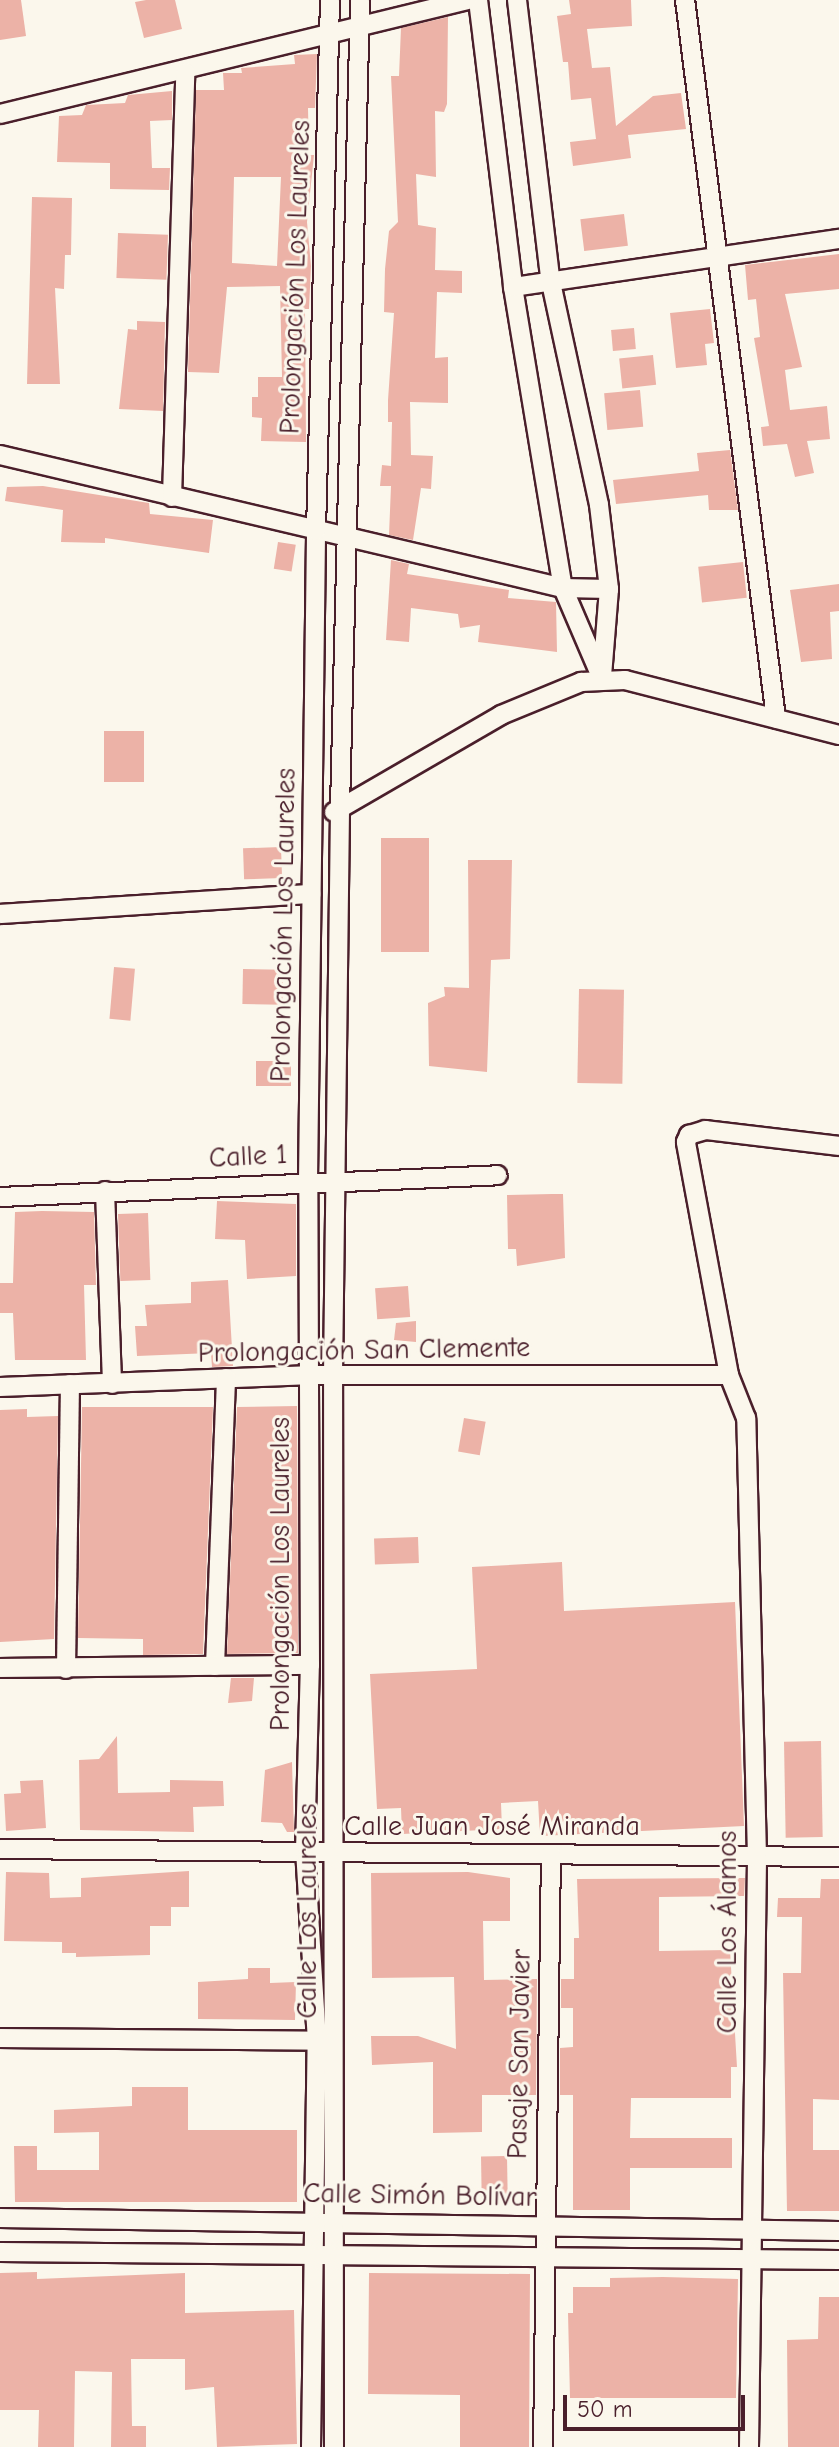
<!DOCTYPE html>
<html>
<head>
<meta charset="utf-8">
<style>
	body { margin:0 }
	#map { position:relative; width:839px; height:2447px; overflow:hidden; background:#fbf7ec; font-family:"Comic Neue",sans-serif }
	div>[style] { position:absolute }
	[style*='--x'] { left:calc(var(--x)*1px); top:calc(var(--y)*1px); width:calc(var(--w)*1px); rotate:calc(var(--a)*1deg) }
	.building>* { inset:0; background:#ecb2a7; transform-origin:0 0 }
	.roads { filter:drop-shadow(2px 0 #4a1f2b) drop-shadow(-2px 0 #4a1f2b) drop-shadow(0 2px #4a1f2b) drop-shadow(0 -2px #4a1f2b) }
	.street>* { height:18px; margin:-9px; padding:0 9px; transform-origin:9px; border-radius:9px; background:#fbf7ec }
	span { translate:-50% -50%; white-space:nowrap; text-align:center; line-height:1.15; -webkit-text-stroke:6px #fbf7ec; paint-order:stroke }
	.street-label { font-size:28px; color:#4a1f2b }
	.scale { position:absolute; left:563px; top:2395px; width:182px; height:36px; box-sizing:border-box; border:4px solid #4a1f2b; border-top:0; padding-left:10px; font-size:24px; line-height:28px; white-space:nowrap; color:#4a1f2b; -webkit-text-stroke:6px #fbf7ec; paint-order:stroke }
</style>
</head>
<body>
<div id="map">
	<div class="building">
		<div style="clip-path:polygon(0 0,21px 0,26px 36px,0 40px)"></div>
		<div style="clip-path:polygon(146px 0,175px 0,182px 29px,144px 38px,135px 2px)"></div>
		<div style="clip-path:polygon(569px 0,631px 0,632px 26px,587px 29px,592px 68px,610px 67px,616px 126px,653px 96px,681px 93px,686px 129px,628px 135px,631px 158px,573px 166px,570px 142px,596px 139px,591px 98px,571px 100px,568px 62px,563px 62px,557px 16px,571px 14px)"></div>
		<div style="clip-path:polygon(448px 17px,447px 104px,444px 112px,435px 111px,436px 177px,416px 174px,418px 225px,436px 228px,435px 270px,462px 271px,462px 293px,437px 292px,435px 358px,448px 357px,448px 403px,410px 402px,411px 455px,433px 456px,431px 489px,421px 488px,413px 540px,389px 535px,391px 486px,380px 486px,382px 465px,391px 466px,392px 422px,388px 422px,388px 400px,394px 313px,384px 312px,385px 269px,389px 231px,398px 222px,391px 76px,399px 76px,401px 28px)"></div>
		<div style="clip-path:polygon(evenodd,317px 54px,315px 108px,308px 108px,309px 155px,314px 155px,307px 222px,311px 266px,309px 309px,305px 309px,306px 442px,261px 441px,262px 418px,252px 417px,252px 397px,258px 397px,258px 377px,282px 377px,280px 286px,227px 287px,219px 373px,188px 372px,196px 90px,224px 90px,223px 73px,242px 73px,241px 68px,295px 64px,294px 55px,317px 54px,234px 177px,281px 177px,277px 266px,232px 263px,234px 177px)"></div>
		<div style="clip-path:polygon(172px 91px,172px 120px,150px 121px,152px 168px,170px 168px,169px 190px,110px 189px,110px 163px,57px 162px,59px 116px,82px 115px,86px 105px,125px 103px,128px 95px)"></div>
		<div style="clip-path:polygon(32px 197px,72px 198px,71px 255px,65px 255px,64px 289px,55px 288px,60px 384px,27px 384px)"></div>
		<div style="left:624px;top:214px;width:32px;height:44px;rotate:83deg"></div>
		<div style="left:118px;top:233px;width:50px;height:45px;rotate:2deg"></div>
		<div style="clip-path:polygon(839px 254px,839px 289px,785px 294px,802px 367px,785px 370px,790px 410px,827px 406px,830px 439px,807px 441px,814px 473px,795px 477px,787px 444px,763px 446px,761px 427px,769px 426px,754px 338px,760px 337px,756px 299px,748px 300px,745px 265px)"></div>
		<div style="clip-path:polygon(710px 309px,714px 343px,705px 344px,707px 365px,676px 368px,670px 313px)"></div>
		<div style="clip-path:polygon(137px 321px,165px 322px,163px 411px,119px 409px,128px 329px,137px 330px)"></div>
		<div style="left:634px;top:328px;width:21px;height:23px;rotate:85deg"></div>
		<div style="left:653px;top:355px;width:30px;height:34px;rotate:84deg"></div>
		<div style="left:640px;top:390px;width:37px;height:36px;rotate:85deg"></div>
		<div style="clip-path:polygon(730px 450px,738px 510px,709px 510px,708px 495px,616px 504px,613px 480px,699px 471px,697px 453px)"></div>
		<div style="clip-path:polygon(43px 486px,149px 503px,150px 514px,213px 520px,209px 553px,105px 538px,105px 543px,61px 542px,63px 510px,5px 501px,7px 487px)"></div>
		<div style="left:278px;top:542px;width:18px;height:27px;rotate:9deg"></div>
		<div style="clip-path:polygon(391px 560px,409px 564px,407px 574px,509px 590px,508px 598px,556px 602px,557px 652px,478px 642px,480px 625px,460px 628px,458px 614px,411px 608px,409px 642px,386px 640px)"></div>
		<div style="left:743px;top:562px;width:36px;height:45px;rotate:84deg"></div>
		<div style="clip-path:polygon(839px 584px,839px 611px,830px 612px,832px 659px,801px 662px,790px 590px)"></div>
		<div style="left:104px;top:731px;width:40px;height:51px"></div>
		<div style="left:381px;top:838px;width:48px;height:114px"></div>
		<div style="left:281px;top:847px;width:31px;height:38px;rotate:88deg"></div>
		<div style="clip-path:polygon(468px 860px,512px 860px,510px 959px,491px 960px,487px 1072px,429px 1066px,428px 1003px,445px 996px,444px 987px,469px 988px)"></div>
		<div style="left:114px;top:967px;width:21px;height:52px;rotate:5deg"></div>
		<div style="left:243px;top:969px;width:40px;height:35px;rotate:1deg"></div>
		<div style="left:579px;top:989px;width:45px;height:94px;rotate:1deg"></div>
		<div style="left:256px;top:1061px;width:35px;height:25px"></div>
		<div style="clip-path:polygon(552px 1194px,563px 1194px,565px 1258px,517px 1266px,516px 1249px,508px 1249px,507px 1195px)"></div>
		<div style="clip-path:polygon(217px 1201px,296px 1204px,296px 1276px,247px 1279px,245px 1240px,215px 1239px)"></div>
		<div style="clip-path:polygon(42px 1211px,94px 1212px,96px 1285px,84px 1285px,86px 1360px,15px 1360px,13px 1313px,0 1313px,0 1283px,13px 1283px,15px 1212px)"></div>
		<div style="left:148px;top:1213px;width:67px;height:30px;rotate:88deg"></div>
		<div style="clip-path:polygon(228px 1280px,233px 1366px,212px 1367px,211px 1353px,137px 1356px,135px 1326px,147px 1326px,145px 1305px,191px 1303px,191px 1282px)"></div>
		<div style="left:408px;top:1286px;width:31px;height:33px;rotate:86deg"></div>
		<div style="clip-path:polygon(416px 1321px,416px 1342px,394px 1340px,396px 1323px)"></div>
		<div style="clip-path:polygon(297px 1406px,298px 1653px,227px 1654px,237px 1407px)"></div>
		<div style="clip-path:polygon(82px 1407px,213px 1407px,203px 1654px,143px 1655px,143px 1639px,78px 1638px)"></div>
		<div style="clip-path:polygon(27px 1409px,27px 1417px,58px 1416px,54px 1639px,0 1642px,0 1410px)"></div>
		<div style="left:464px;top:1418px;width:22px;height:34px;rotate:10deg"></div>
		<div style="left:418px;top:1537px;width:26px;height:44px;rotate:88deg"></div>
		<div style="clip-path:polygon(562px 1562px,564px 1611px,735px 1602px,744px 1826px,540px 1836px,538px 1801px,501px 1803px,502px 1829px,402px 1834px,401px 1808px,377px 1809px,370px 1674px,477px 1669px,472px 1567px)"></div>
		<div style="clip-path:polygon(231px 1678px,254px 1678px,252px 1701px,228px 1703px)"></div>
		<div style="clip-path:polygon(117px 1736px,118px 1793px,170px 1792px,170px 1780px,223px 1781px,224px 1806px,193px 1807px,194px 1832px,80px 1830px,79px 1760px,99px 1759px)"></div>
		<div style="left:821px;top:1741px;width:96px;height:37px;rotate:89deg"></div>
		<div style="clip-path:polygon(292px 1762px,294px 1832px,287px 1832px,282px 1823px,261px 1822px,265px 1770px)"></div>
		<div style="clip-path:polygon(43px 1780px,46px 1828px,6px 1831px,4px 1794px,21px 1793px,20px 1781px)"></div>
		<div style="clip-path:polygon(189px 1871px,189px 1907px,171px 1907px,171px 1926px,150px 1926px,150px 1955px,76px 1957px,76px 1953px,62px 1953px,62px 1942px,4px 1941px,6px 1872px,49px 1873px,50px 1898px,81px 1897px,81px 1878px)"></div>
		<div style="clip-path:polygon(468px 1872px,510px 1878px,510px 1921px,483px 1921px,484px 1980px,537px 1979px,536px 2095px,482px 2095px,482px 2132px,433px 2133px,433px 2062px,372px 2065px,371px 2036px,418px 2036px,456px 2049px,454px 1977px,372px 1978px,371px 1873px)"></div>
		<div style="clip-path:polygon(745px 1878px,744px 1896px,659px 1897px,659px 1951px,730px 1950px,737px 2067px,731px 2067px,731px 2098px,631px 2098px,630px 2138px,732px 2138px,732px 2168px,630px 2168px,630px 2210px,573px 2210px,573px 2095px,560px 2095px,560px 2048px,573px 2047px,573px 2008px,561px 2008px,561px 1979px,574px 1979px,574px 1938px,579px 1938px,577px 1879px)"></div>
		<div style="clip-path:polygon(821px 1879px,839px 1879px,839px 2100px,813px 2099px,813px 2150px,839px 2150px,839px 2211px,787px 2211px,783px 1973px,801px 1973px,802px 1917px,777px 1917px,778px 1898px,820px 1898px)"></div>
		<div style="clip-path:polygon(248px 1968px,270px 1968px,270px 1983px,296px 1982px,295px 2020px,198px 2019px,198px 1982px,248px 1979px)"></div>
		<div style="clip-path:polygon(132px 2087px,188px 2087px,188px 2130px,297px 2130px,297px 2202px,15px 2202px,14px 2146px,37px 2146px,37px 2170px,99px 2170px,99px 2132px,54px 2133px,54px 2110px,132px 2106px)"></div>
		<div style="left:507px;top:2156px;width:42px;height:26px;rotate:89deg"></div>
		<div style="clip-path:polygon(37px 2272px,37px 2279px,185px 2273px,185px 2313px,294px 2310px,297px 2444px,217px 2447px,214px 2387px,185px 2390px,185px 2359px,131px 2359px,132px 2426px,146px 2426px,146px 2447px,111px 2447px,112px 2372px,75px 2371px,74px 2447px,38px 2447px,39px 2410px,0 2410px,0 2273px)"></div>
		<div style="clip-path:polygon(369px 2273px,530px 2274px,529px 2447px,460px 2447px,460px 2395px,368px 2394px)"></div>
		<div style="clip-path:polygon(663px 2277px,738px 2279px,736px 2398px,570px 2398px,568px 2313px,573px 2313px,573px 2287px,610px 2287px,610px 2278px)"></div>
		<div style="clip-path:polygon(819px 2297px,839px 2297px,839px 2447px,788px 2447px,787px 2340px,818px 2339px)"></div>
	</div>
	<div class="roads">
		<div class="street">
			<div style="--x:478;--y:0;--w:289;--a:83"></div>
			<div style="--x:513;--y:287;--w:305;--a:80.6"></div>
			<div style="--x:563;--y:588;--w:99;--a:66.8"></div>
			<div style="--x:517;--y:0;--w:280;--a:83.2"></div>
			<div style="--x:550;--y:278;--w:232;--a:77.8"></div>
			<div style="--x:599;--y:505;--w:85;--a:83.2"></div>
			<div style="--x:609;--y:589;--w:87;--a:94.6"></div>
			<div style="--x:685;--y:0;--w:724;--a:82.78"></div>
			<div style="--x:0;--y:114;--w:481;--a:-13.7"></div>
			<div style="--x:513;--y:287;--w:330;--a:-8.4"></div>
			<div style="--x:0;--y:455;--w:578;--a:13.29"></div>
			<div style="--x:563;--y:588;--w:46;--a:1.2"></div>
			<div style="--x:172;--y:497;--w:425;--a:-88.2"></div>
			<div style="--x:334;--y:812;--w:193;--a:-30.1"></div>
			<div style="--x:501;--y:715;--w:87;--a:-22.4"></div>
			<div style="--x:581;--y:682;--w:44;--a:-2.6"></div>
			<div style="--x:625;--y:680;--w:221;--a:14.4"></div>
			<div style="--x:0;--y:914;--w:312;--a:-3.7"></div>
			<div style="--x:105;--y:1191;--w:193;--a:87.9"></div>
			<div style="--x:0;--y:1197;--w:498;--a:-2.5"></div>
			<div style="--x:0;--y:1387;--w:307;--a:-2.2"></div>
			<div style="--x:307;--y:1375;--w:422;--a:0"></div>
			<div style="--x:215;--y:1666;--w:288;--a:-87.8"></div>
			<div style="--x:0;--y:1668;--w:310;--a:-0.6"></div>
			<div style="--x:66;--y:1669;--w:285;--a:-89.2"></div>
			<div style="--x:0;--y:1849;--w:839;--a:0.55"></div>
			<div style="--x:0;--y:2038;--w:317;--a:0.5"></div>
			<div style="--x:0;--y:2218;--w:839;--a:0.89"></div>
			<div style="--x:0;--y:2252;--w:839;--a:0.55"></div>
			<div style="--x:311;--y:2447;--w:406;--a:-89.2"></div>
			<div style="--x:317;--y:2041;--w:189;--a:-93.6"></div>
			<div style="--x:305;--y:1852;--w:187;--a:-88.5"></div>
			<div style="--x:310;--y:1665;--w:484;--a:-90.2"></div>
			<div style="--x:308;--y:1181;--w:650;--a:-89.29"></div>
			<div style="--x:316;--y:531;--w:531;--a:-88.49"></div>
			<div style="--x:334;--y:2447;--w:1072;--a:-90.05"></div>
			<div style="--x:333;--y:1375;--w:567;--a:-89.29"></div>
			<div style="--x:340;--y:808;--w:808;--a:-88.58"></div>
			<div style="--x:543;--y:2447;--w:593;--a:-89.23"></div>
			<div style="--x:749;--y:2447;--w:590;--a:-89.22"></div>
			<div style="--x:757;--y:1857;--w:439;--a:-91.4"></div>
			<div style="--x:746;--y:1418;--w:46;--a:-111.6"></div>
			<div style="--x:729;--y:1375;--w:237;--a:-100.5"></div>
			<div style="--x:686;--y:1142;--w:8;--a:-67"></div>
			<div style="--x:689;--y:1135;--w:17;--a:-17"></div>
			<div style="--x:705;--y:1130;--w:135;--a:6.8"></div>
		</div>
	</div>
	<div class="street-label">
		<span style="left:295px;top:277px;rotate:-88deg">Prolongación Los Laureles</span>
		<span style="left:283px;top:925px;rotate:-89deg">Prolongación Los Laureles</span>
		<span style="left:248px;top:1156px;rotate:-3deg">Calle 1</span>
		<span style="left:364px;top:1350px;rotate:-1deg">Prolongación San Clemente</span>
		<span style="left:280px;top:1574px;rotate:-90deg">Prolongación Los Laureles</span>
		<span style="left:492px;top:1826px">Calle Juan José Miranda</span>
		<span style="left:307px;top:1911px;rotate:-90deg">Calle Los Laureles</span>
		<span style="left:727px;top:1932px;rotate:-90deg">Calle Los Álamos</span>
		<span style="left:519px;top:2054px;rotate:-89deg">Pasaje San Javier</span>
		<span style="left:420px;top:2195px;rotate:1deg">Calle Simón Bolívar</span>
	</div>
	<div class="scale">50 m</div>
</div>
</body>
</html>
